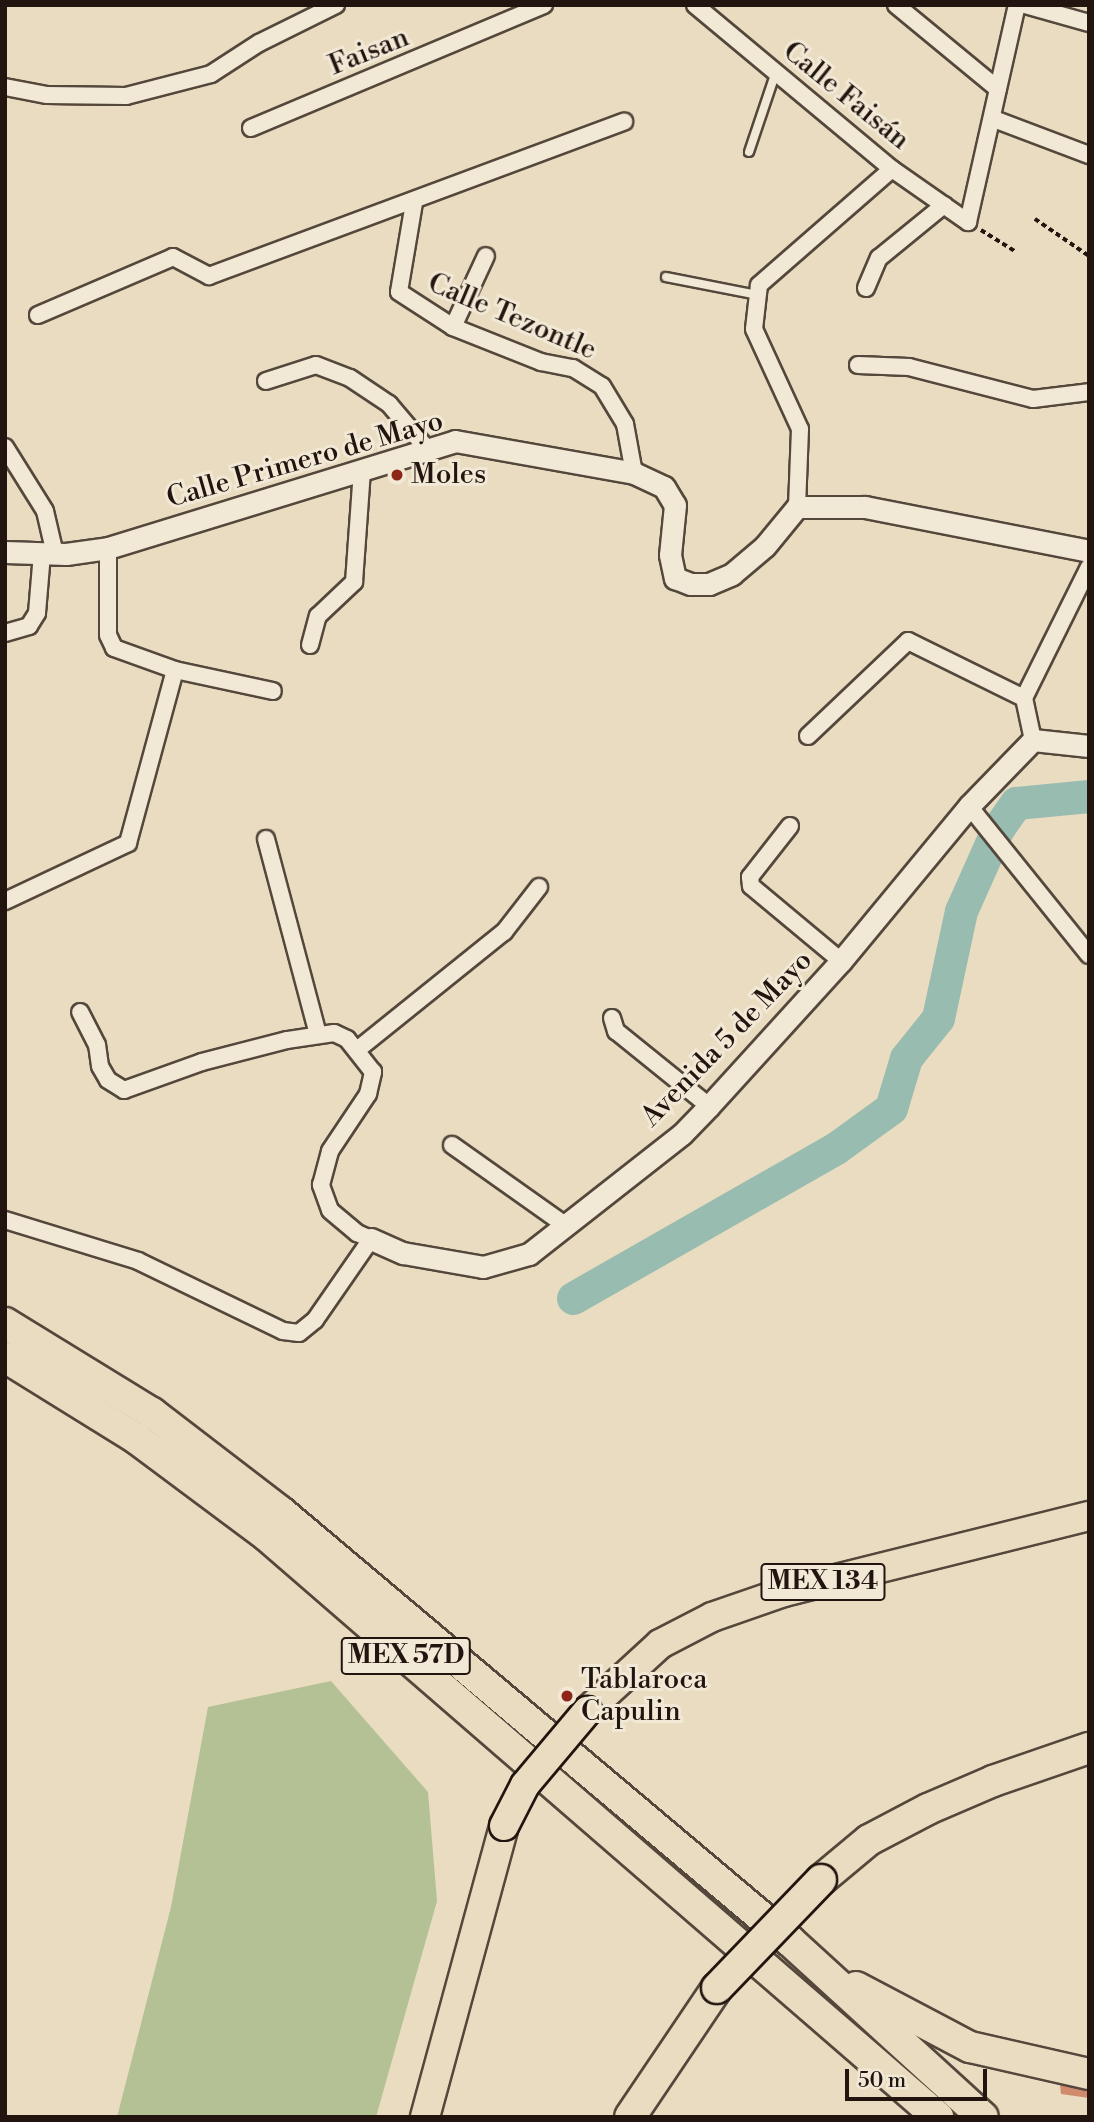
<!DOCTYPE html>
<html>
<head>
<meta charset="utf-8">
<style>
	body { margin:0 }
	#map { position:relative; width:1094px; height:2122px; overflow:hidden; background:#e9dcc0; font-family:"Libre Bodoni",serif }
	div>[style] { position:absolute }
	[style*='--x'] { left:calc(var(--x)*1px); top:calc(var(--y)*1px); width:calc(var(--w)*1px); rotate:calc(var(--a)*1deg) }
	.green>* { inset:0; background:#b4c195 }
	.river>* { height:33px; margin:-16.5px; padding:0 16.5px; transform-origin:16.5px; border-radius:16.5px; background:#98bcaf }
	.building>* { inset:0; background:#d08b6e }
	.path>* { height:3.5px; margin-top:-1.75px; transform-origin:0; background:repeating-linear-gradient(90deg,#22150f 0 5px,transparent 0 8.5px) }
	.roads { filter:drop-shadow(2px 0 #54473b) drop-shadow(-2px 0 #54473b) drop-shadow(0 2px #54473b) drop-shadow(0 -2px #54473b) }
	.service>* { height:8px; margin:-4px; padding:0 4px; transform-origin:4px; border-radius:4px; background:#f1e8d6 }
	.minor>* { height:16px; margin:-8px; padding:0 8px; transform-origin:8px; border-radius:8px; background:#f1e8d6 }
	.tertiary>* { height:21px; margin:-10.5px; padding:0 10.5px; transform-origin:10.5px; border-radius:10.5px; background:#f1e8d6 }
	.trunk>* { height:28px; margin:-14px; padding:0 14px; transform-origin:14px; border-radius:14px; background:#e9dcc0 }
	.motorway>* { height:30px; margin:-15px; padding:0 15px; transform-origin:15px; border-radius:15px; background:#e9dcc0 }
	.bridges { filter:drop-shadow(2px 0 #22150f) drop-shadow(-2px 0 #22150f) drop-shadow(0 2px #22150f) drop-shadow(0 -2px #22150f) }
	.trunk-bridge>* { height:28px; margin:-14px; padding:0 14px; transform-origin:14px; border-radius:14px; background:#e9dcc0 }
	.motorway-bridge>* { height:30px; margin:-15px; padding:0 15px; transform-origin:15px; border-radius:15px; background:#e9dcc0 }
	.dots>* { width:19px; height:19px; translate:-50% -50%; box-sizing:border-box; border:4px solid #f1e8d6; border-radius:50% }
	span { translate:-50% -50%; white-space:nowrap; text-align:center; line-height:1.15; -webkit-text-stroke:6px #f1e8d6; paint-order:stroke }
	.shield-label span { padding:2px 5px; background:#f1e8d6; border:2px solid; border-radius:5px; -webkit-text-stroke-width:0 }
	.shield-label { font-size:26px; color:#22150f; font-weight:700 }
	.street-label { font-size:28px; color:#22150f }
	.poi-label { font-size:28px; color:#22150f }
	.left { translate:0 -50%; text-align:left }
	.frame { position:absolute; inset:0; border:7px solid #22150f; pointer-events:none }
	.scale { position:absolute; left:845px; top:2069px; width:142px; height:32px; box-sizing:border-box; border:4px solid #22150f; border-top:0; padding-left:9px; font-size:21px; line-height:24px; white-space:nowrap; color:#22150f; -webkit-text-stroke:5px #f1e8d6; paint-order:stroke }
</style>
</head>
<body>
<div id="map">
	<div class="green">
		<div style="clip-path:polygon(331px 1681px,428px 1792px,437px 1901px,376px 2117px,117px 2117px,171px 1907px,208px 1707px)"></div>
	</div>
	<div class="river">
		<div style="--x:573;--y:1298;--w:303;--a:-29.7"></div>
		<div style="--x:836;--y:1148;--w:68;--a:-36"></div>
		<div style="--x:891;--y:1108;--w:52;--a:-73.3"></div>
		<div style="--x:906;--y:1058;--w:51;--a:-51.3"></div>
		<div style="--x:938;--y:1018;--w:109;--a:-77.9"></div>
		<div style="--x:961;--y:911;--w:89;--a:-66"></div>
		<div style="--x:997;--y:830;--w:33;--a:-55"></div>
		<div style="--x:1016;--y:803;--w:73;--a:-5.5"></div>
	</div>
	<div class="building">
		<div style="clip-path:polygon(1060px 2085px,1089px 2091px,1089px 2098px,1061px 2094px)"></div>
	</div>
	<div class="path">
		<div style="--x:1035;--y:219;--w:65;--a:34.4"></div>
		<div style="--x:981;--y:230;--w:40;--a:32"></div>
	</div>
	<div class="roads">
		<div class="service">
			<div style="--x:749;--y:152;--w:84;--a:-71.4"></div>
			<div style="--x:666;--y:277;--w:94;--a:11.1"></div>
		</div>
		<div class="minor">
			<div style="--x:695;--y:5;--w:256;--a:39.8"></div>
			<div style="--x:892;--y:169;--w:93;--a:34.9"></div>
			<div style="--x:968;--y:222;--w:222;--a:-77.3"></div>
			<div style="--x:896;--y:5;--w:132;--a:39.5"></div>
			<div style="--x:1025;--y:5;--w:66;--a:15.7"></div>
			<div style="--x:5;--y:87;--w:43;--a:10.8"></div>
			<div style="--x:47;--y:95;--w:79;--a:0.7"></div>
			<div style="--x:126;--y:96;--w:88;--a:-14.5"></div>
			<div style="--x:211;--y:74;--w:57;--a:-32.9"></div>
			<div style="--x:259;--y:43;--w:86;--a:-26.3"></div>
			<div style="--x:994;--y:119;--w:102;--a:20.8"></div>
			<div style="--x:251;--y:128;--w:318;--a:-22.8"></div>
			<div style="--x:414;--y:203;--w:90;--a:99.6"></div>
			<div style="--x:399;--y:292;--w:64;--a:32.9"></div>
			<div style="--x:453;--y:327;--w:95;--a:21.7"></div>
			<div style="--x:541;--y:362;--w:33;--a:11"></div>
			<div style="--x:573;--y:368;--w:34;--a:32"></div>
			<div style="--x:602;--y:386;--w:44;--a:58.8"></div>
			<div style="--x:625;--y:424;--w:50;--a:79.6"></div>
			<div style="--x:866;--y:288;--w:33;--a:-67"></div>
			<div style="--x:879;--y:258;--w:84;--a:-39.2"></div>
			<div style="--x:38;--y:315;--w:147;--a:-23.2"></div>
			<div style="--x:173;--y:257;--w:41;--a:27.8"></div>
			<div style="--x:209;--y:276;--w:443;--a:-20.4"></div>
			<div style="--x:453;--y:327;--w:78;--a:-65.1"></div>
			<div style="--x:858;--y:365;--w:51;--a:2.2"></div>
			<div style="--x:909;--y:367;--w:128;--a:14.5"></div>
			<div style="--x:1033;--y:399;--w:56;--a:-7.1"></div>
			<div style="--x:266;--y:381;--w:52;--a:-17.7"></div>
			<div style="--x:316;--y:365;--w:36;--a:21"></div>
			<div style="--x:350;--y:378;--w:47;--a:33.7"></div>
			<div style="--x:389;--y:404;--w:60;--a:49.7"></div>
			<div style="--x:5;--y:447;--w:75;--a:58"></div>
			<div style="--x:45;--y:511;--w:44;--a:76.9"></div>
			<div style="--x:797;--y:507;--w:78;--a:-87.8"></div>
			<div style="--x:800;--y:429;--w:110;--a:-114.7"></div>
			<div style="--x:754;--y:329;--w:44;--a:-83.5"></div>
			<div style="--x:759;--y:285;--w:176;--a:-41.1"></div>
			<div style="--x:108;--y:548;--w:87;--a:90"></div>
			<div style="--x:108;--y:635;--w:14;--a:65"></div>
			<div style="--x:114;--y:648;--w:65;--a:19.8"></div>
			<div style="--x:175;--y:670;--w:100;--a:12.1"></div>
			<div style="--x:5;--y:633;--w:25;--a:-16"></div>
			<div style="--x:29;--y:626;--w:15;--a:-58"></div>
			<div style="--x:37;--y:613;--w:60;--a:-85.2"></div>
			<div style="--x:310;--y:645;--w:30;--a:-75"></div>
			<div style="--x:318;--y:616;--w:50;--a:-43.4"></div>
			<div style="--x:354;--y:582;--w:111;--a:-85.9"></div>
			<div style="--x:1024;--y:698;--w:146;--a:-63.6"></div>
			<div style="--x:808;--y:736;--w:138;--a:-43.5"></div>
			<div style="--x:908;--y:641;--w:129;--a:26.2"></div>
			<div style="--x:1024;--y:698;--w:43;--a:77.9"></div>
			<div style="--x:969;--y:806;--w:191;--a:51.2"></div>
			<div style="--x:790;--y:826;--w:65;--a:128.1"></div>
			<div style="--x:750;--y:877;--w:9;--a:84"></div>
			<div style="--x:751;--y:886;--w:117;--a:39.8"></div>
			<div style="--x:266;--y:839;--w:202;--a:75.1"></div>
			<div style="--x:5;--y:901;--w:136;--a:-25.2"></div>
			<div style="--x:128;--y:843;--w:179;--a:-74.8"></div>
			<div style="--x:612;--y:1018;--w:14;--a:73"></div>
			<div style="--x:616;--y:1031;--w:119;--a:38.9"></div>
			<div style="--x:357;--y:1050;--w:189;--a:-38.8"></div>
			<div style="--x:504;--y:932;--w:57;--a:-52.1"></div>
			<div style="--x:452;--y:1145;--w:138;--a:35.3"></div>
			<div style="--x:5;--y:1220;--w:139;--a:17.1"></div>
			<div style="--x:138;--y:1261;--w:161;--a:25.8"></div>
			<div style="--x:283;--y:1331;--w:16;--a:7"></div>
			<div style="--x:299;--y:1333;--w:21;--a:-39"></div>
			<div style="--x:315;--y:1320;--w:98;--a:-55.3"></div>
			<div style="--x:371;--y:1239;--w:15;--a:-157"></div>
			<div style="--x:357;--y:1233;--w:35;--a:-140"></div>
			<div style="--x:330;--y:1210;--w:27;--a:-110"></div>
			<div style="--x:321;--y:1185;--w:35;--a:-75"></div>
			<div style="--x:330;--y:1151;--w:69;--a:-56.3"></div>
			<div style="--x:368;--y:1094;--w:23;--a:-77"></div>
			<div style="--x:373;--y:1072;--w:42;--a:-128.2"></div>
			<div style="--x:347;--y:1039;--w:14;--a:-155"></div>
			<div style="--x:334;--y:1033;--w:48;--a:171.5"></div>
			<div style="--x:287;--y:1040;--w:88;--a:165.5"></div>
			<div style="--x:202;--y:1062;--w:83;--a:160.3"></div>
			<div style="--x:124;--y:1090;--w:19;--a:-148"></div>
			<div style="--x:108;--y:1080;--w:16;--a:-120"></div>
			<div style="--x:100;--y:1066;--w:21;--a:-98"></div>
			<div style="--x:97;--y:1045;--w:37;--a:-117"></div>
		</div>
		<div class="tertiary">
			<div style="--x:5;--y:552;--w:61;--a:1.9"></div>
			<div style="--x:66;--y:554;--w:42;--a:-8.1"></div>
			<div style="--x:108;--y:548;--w:363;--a:-17.1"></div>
			<div style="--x:455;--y:441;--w:182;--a:10.1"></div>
			<div style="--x:634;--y:473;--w:33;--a:25"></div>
			<div style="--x:664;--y:487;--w:21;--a:59"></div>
			<div style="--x:675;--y:505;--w:50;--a:95.7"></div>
			<div style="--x:670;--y:555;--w:24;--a:78"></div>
			<div style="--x:675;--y:578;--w:17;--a:21"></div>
			<div style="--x:691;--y:584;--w:18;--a:0"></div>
			<div style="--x:709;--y:584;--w:25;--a:-23"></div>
			<div style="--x:732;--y:574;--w:43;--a:-40.3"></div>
			<div style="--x:765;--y:546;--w:50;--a:-50.6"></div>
			<div style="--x:797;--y:507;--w:68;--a:0"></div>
			<div style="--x:865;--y:507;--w:228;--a:11.1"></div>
			<div style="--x:371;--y:1239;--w:35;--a:24"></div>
			<div style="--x:403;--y:1253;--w:81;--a:9.9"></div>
			<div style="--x:483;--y:1267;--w:48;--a:-15.8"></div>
			<div style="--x:529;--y:1254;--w:194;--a:-38.1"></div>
			<div style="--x:682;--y:1134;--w:39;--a:-46"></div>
			<div style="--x:709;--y:1106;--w:196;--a:-47.7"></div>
			<div style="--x:841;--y:961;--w:201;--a:-50.4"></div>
			<div style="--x:969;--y:806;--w:92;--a:-45.9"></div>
			<div style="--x:1033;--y:740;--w:56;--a:6.1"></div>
		</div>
		<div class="trunk">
			<div style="--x:587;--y:1711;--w:99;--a:-42.5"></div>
			<div style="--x:660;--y:1644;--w:59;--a:-27.4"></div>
			<div style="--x:712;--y:1617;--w:76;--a:-19.1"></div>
			<div style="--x:784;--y:1592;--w:314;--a:-14"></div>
			<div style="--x:425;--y:2117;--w:302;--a:-74.8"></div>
		</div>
		<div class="motorway">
			<div style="--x:5;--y:1323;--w:172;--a:31.5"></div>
			<div style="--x:152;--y:1413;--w:163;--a:37.5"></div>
			<div style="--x:281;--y:1512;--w:666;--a:40.13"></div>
			<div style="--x:790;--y:1941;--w:261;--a:42.4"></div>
			<div style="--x:5;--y:1357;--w:155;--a:31.8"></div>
			<div style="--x:137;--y:1439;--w:162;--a:36.7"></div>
			<div style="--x:267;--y:1536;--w:888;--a:40.89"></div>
			<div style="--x:821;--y:1880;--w:62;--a:-39.8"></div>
			<div style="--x:869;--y:1840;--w:67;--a:-27.7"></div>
			<div style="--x:928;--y:1809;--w:71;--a:-23.3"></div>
			<div style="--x:993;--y:1781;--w:102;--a:-19"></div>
			<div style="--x:856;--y:1987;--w:129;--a:27.8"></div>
			<div style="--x:970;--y:2047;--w:122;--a:12.8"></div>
			<div style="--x:630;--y:2117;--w:156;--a:-56"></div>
		</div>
	</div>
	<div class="bridges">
		<div class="trunk-bridge">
			<div style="--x:504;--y:1826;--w:46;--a:-62.9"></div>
			<div style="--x:525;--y:1785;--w:97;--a:-50"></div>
		</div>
		<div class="motorway-bridge">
			<div style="--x:717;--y:1988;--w:150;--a:-46.1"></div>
		</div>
	</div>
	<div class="dots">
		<div style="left:397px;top:475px;background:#8f2418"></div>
		<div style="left:567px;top:1696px;background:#8f2418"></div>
	</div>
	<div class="shield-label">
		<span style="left:823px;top:1582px">MEX 134</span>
		<span style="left:406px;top:1656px">MEX 57D</span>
	</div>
	<div class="street-label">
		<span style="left:369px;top:52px;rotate:-22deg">Faisan</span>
		<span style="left:846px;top:96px;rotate:39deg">Calle Faisán</span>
		<span style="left:512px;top:317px;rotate:23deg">Calle Tezontle</span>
		<span style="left:305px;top:460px;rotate:-16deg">Calle Primero de Mayo</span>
		<span style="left:727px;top:1039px;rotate:-46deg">Avenida 5 de Mayo</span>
	</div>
	<div class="poi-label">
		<span class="left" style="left:411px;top:475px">Moles</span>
		<span class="left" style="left:581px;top:1696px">Tablaroca<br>Capulin</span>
	</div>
	<div class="frame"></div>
	<div class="scale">50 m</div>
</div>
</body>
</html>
